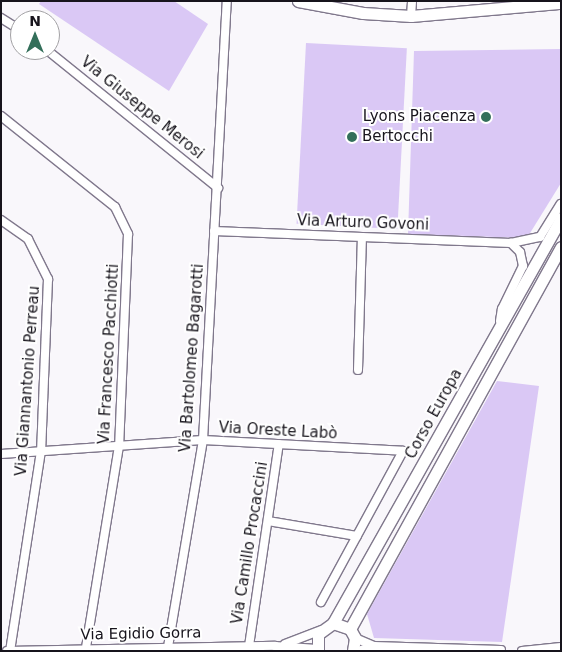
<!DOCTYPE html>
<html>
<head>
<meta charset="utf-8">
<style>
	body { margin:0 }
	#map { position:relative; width:562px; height:652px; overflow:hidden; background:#f9f7fb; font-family:"DejaVu Sans",sans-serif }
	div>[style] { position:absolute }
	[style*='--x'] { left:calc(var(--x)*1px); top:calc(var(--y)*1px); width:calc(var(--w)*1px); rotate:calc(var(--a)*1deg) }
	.green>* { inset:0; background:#dac8f5; transform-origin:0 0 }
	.roads { filter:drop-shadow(1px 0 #80788c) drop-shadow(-1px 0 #80788c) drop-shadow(0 1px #80788c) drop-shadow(0 -1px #80788c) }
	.street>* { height:8px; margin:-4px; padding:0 4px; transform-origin:4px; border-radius:4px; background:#fff }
	.secondary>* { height:11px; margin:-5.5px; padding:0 5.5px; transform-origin:5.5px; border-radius:5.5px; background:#fff }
	.dots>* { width:14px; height:14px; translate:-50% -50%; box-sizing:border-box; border:2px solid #fff; border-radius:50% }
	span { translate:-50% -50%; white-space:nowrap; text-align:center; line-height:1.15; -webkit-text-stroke:4px #fff; paint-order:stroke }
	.street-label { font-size:15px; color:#17141c }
	.poi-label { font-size:15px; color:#17141c }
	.right { translate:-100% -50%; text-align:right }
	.left { translate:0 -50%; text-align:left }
	.frame { position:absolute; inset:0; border:2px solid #17141c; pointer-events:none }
	.north { position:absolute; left:10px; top:10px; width:50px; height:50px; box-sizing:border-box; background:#fff; border:1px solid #a2a1a4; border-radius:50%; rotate:0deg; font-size:14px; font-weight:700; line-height:20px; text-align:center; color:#17141c }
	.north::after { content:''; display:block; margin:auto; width:18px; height:22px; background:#336f5a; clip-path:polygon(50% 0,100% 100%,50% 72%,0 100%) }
</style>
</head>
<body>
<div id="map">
	<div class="green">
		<div style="clip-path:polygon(41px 1px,174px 1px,208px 24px,169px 91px,39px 4px)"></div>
		<div style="left:306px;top:43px;width:101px;height:181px;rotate:3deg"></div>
		<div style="clip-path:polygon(561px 49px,561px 183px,527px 238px,408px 234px,414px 51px)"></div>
		<div style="clip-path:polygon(497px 381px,539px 386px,502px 642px,374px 638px,367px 614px)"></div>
	</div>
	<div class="roads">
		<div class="street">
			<div style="--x:411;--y:16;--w:15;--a:-86"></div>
			<div style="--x:1;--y:18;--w:22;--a:32"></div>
			<div style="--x:47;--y:50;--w:220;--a:38.9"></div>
			<div style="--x:1;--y:116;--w:146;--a:38.6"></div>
			<div style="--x:115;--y:207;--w:30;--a:64"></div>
			<div style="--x:128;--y:234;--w:212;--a:92.4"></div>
			<div style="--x:119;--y:446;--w:205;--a:99.3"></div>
			<div style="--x:1;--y:220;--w:33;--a:35"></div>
			<div style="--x:28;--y:239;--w:45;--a:63.4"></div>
			<div style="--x:48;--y:279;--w:172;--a:92.3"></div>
			<div style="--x:41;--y:451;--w:202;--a:98.8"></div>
			<div style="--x:214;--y:231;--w:297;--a:2.3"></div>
			<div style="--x:511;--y:243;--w:30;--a:-12"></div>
			<div style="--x:540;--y:237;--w:39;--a:-58"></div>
			<div style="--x:500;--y:321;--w:12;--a:-81"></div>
			<div style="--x:502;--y:309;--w:48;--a:-64"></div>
			<div style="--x:523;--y:266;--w:14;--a:-102"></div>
			<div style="--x:520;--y:252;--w:13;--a:-135"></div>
			<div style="--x:358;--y:370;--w:133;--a:-88.3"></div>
			<div style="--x:1;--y:454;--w:202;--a:-4"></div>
			<div style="--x:203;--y:440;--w:200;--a:3.1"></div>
			<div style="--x:403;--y:451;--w:172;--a:118.5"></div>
			<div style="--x:268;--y:521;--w:90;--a:9.6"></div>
			<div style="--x:355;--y:638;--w:21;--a:23"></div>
			<div style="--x:374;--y:646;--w:17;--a:163"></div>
			<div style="--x:285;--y:644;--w:39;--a:-21"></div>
			<div style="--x:249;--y:646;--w:204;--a:-81.6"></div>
			<div style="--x:374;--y:646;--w:127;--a:1.8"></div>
			<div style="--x:168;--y:647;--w:210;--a:-80.4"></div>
			<div style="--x:203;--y:440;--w:440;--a:-86.9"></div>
			<div style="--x:7;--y:651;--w:268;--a:-1.1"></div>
			<div style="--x:275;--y:646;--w:42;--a:4.1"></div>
			<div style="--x:522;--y:651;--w:39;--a:-6"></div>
		</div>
		<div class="secondary">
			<div style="--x:298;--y:1;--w:66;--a:10.5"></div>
			<div style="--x:363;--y:13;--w:48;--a:3.6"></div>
			<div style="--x:411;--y:16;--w:151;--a:-5"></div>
			<div style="--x:333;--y:623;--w:465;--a:-60.6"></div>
			<div style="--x:350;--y:629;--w:436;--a:-61.1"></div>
			<div style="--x:318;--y:651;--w:17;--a:-90"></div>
			<div style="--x:318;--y:634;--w:19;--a:-36"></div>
			<div style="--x:333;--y:623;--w:18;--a:19"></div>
			<div style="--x:350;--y:629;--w:10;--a:61"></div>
			<div style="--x:355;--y:638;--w:13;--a:99"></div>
		</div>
	</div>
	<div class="dots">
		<div style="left:486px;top:117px;background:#336f5a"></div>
		<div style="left:352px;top:137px;background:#336f5a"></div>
	</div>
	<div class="street-label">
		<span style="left:142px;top:108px;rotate:39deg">Via Giuseppe Merosi</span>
		<span style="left:363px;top:223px;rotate:2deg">Via Arturo Govoni</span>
		<span style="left:109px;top:354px;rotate:-87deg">Via Francesco Pacchiotti</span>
		<span style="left:192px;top:358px;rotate:-86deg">Via Bartolomeo Bagarotti</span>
		<span style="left:28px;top:381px;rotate:-86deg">Via Giannantonio Perreau</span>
		<span style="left:434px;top:414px;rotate:-61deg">Corso Europa</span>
		<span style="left:278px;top:431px;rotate:3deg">Via Oreste Labò</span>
		<span style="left:250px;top:543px;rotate:-81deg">Via Camillo Procaccini</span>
		<span style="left:141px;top:634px;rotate:-1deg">Via Egidio Gorra</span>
	</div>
	<div class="poi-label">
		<span class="right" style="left:476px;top:117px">Lyons Piacenza</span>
		<span class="left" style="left:362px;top:137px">Bertocchi</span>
	</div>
	<div class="frame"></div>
	<div class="north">N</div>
</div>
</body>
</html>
